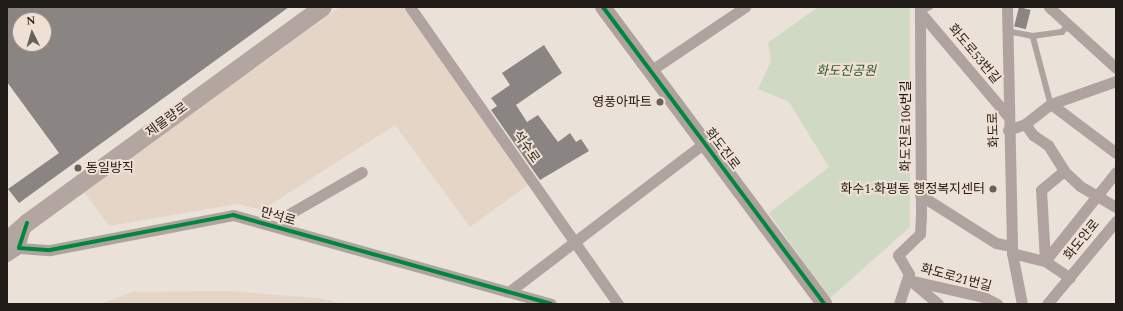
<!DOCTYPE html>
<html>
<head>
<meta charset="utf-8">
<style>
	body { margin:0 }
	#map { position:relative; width:1123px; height:311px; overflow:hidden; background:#eae1d9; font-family:Spectral,"Noto Sans KR",serif }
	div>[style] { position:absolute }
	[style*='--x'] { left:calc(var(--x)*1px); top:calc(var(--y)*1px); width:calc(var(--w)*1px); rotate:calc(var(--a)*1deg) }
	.built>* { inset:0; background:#e5d5c7 }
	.green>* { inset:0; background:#cfd9c4 }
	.building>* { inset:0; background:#8a8482; transform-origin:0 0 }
	.lane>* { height:5.5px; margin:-2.75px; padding:0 2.75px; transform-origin:2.75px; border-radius:2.75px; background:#b0a39f }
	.street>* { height:11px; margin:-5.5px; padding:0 5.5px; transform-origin:5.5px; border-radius:5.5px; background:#b0a39f }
	.secondary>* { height:16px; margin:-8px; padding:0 8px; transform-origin:8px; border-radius:8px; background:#afa19d }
	.primary>* { height:18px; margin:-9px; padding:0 9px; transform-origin:9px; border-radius:9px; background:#b3a59f }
	.rail>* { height:3px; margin-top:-1.5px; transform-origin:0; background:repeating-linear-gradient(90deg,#aea5a0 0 8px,transparent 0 12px) }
	.cycleway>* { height:4px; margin:-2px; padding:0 2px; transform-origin:2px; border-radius:2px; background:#00873e }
	.dots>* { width:11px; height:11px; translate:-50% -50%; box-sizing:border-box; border:2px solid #f0e0d3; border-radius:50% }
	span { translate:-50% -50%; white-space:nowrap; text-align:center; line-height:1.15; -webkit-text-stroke:4px #f0e0d3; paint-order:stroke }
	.street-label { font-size:13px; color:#211c17 }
	.park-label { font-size:13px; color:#2c5724; font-style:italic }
	.poi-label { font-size:13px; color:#211c17 }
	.right { translate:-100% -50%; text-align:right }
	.left { translate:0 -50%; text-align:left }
	.frame { position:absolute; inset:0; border:8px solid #211c17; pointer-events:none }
	.north { position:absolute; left:12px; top:12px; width:40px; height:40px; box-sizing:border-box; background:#f0e0d3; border:1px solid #9d9288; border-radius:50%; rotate:355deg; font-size:11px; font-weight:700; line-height:16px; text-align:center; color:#211c17 }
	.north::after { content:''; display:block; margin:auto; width:14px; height:18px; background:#67615b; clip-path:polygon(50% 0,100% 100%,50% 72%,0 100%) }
</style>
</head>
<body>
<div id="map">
	<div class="built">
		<div style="clip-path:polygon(340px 7px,404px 7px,532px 182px,470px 227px,395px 125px,262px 210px,237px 204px,109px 226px,84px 192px)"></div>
		<div style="clip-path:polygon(230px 291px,319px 298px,343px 304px,100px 304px,132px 292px)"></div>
	</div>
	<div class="green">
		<div style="clip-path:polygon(818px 7px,910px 7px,910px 227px,829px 299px,769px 213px,829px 167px,789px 102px,758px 89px,771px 61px,768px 43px)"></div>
	</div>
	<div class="building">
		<div style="clip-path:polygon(evenodd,7px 7px,289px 7px,19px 203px,8px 189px,59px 153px,7px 82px,7px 7px,20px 20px,44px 20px,44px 44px,20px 44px,20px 20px)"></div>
		<div style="left:1019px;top:7px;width:12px;height:20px;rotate:14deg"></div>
		<div style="clip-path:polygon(544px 45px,562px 73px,516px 105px,527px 122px,538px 115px,558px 142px,570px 133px,576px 142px,581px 139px,589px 151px,540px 180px,491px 110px,497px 106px,491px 98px,510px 85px,502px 73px)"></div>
	</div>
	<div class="lane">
		<div style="--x:920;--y:12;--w:11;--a:-27"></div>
		<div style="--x:1007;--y:31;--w:26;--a:11"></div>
		<div style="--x:1033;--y:36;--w:29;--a:-8"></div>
		<div style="--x:1062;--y:32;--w:10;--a:-45"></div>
		<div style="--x:1033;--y:36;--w:70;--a:75.2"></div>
	</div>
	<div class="street">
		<div style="--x:410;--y:7;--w:363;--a:55"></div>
		<div style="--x:1007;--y:7;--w:246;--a:88.8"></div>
		<div style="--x:1012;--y:253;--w:52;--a:78.9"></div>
		<div style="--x:1049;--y:7;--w:91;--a:42.3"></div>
		<div style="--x:920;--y:12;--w:135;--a:49.8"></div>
		<div style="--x:650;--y:71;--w:115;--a:-34"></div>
		<div style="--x:1051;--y:104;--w:81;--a:37"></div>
		<div style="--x:1025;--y:124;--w:14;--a:54"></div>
		<div style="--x:1033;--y:135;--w:18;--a:34"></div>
		<div style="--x:1048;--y:145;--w:31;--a:58"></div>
		<div style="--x:1064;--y:171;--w:22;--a:43"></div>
		<div style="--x:1080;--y:186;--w:42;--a:30.3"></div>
		<div style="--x:1008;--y:130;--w:18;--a:-19"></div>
		<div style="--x:1025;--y:124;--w:33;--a:-38"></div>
		<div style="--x:1051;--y:104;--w:69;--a:-19.5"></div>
		<div style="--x:920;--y:195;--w:90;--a:32.3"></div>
		<div style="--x:996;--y:243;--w:16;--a:11"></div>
		<div style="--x:25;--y:227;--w:22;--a:106"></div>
		<div style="--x:19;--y:248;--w:31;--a:4"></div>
		<div style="--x:50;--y:250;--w:186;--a:-10.8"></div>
		<div style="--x:233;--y:215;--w:330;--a:15.6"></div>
		<div style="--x:281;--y:228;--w:16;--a:-60"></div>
		<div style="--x:289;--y:214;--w:84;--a:-29.9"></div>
		<div style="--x:1012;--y:253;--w:34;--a:14"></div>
		<div style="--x:1045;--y:261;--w:30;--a:34"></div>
		<div style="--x:7;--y:256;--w:14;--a:-34"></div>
		<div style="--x:1045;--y:261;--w:114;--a:-51.4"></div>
		<div style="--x:1045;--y:261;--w:71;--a:-93.2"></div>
		<div style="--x:1041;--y:190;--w:30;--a:-40"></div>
		<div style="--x:909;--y:280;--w:77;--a:12.8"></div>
		<div style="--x:984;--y:297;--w:15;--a:28"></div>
		<div style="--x:911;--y:281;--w:35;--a:40"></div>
		<div style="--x:510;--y:291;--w:244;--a:-37.3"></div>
		<div style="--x:899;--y:304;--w:32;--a:-72"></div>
		<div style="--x:909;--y:274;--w:22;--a:-120"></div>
		<div style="--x:898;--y:255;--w:30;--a:-44"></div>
		<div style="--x:920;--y:234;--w:18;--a:-87"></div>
		<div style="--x:921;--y:216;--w:209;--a:-90.3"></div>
		<div style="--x:1047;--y:304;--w:108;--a:-50.3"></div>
	</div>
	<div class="secondary">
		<div style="--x:603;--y:7;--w:370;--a:53.3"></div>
	</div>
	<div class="primary">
		<div style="--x:7;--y:241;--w:27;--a:-42"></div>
		<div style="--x:27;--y:223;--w:366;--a:-36.1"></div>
	</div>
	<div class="rail">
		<div style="--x:182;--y:304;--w:84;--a:0"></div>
	</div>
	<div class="cycleway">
		<div style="--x:603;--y:7;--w:370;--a:53.3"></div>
		<div style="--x:27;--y:223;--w:26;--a:108"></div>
		<div style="--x:19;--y:248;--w:31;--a:4"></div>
		<div style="--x:50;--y:250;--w:186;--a:-10.8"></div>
		<div style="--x:233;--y:215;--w:330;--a:15.6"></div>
	</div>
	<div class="dots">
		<div style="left:660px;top:102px;background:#67615b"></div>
		<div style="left:78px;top:168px;background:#67615b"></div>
		<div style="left:993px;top:189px;background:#67615b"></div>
	</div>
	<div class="street-label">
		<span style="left:974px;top:54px;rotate:50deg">화도로53번길</span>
		<span style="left:167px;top:120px;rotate:-36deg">제물량로</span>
		<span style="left:906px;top:126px;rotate:-90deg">화도진로106번길</span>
		<span style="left:994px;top:130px;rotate:-92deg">화도로</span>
		<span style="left:526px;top:147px;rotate:55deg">석수로</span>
		<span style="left:722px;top:149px;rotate:53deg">화도진로</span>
		<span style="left:278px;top:217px;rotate:16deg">만석로</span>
		<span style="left:1082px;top:240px;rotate:-51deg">화도안로</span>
		<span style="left:956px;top:278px;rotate:15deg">화도로21번길</span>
	</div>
	<div class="park-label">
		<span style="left:846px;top:71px">화도진공원</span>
	</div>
	<div class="poi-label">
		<span class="right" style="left:652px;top:102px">영풍아파트</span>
		<span class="left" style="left:86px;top:168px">동일방직</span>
		<span class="right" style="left:985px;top:189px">화수1·화평동 행정복지센터</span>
	</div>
	<div class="frame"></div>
	<div class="north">N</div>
</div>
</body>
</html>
